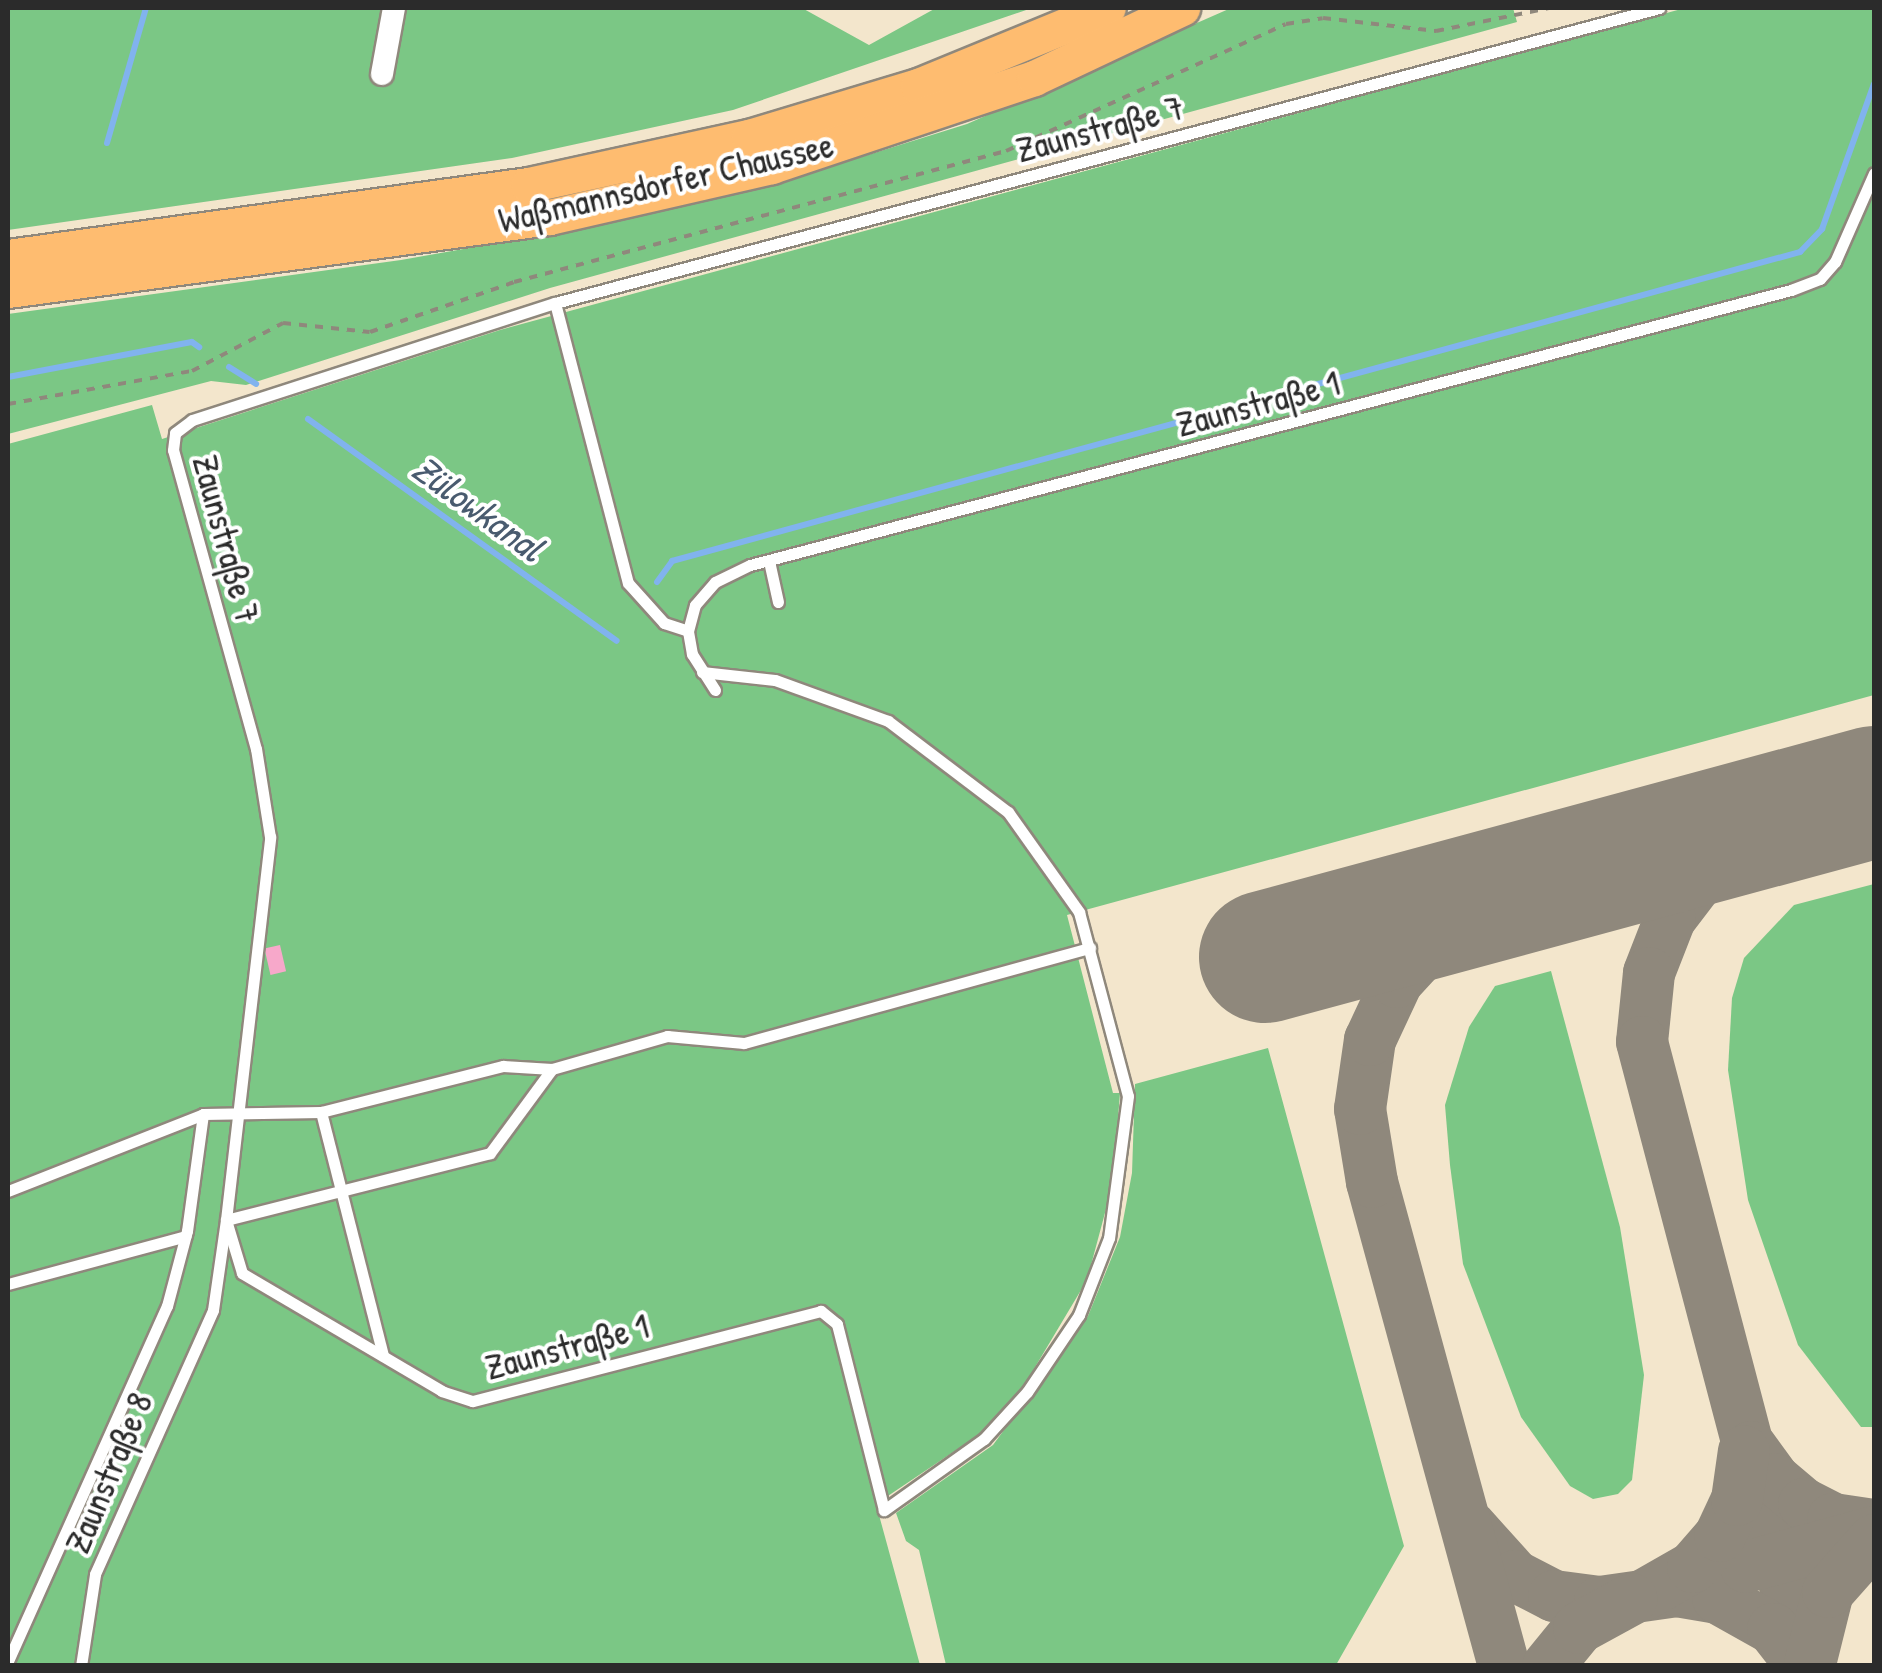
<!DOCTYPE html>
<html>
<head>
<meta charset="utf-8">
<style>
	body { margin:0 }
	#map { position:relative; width:1882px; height:1673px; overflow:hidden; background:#f3e6cc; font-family:"Patrick Hand",sans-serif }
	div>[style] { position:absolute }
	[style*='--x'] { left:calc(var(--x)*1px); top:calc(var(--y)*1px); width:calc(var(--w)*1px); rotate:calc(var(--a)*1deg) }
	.green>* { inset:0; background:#7bc785 }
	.stream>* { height:6px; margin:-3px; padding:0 3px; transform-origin:3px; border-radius:3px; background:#81b3ee }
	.taxiway>* { height:52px; margin:-26px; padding:0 26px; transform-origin:26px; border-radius:26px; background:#8f887c }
	.runway>* { height:132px; margin:-66px; padding:0 66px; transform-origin:66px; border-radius:66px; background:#8f887c }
	.building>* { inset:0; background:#f7a8ca; transform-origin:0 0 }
	.path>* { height:4px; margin-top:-2px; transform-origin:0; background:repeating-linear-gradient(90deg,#8f887c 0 8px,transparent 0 16px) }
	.roads { filter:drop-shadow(2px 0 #8f887c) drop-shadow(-2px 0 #8f887c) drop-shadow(0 2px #8f887c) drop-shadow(0 -2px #8f887c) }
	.service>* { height:11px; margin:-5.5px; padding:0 5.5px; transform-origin:5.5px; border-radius:5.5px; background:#fff }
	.minor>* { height:22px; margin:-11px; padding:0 11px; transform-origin:11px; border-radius:11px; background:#fff }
	.primary>* { height:35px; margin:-17.5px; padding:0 17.5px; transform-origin:17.5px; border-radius:17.5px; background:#febc70 }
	span { translate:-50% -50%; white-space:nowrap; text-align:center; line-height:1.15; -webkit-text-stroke:8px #fff; paint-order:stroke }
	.street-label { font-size:35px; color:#2b2b2b }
	.water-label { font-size:38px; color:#495b6f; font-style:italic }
	.frame { position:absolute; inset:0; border:10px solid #2b2b2b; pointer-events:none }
</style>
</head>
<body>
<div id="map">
	<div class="green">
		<div style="clip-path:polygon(8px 8px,802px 8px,869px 45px,936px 8px,1032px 8px,733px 110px,512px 158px,8px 230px)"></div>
		<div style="clip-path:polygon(1231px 8px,1513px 8px,1517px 22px,550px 288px,246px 385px,211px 381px,8px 434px,8px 314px,401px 260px,610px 223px,775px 184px,967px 124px)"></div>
		<div style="clip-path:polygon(1685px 8px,1874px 8px,1874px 695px,1067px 915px,1113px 1093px,1120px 1093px,1113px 1183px,1087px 1280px,1025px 1384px,977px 1436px,876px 1504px,920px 1665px,8px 1666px,8px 444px,152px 405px,162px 439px,500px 330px)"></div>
		<div style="clip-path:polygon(1874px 884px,1874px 1427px,1861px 1427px,1798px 1345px,1748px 1200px,1728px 1070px,1732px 998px,1744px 958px,1794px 905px)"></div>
		<div style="clip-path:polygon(1551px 971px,1620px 1227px,1644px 1375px,1632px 1480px,1618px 1494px,1593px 1499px,1570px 1486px,1521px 1417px,1463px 1264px,1450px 1165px,1445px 1105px,1469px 1027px,1495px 986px)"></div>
		<div style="clip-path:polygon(1268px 1048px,1404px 1546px,1336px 1665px,946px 1665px,919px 1550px,906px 1541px,896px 1513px,993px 1445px,1088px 1316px,1120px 1237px,1132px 1173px,1135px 1084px)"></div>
	</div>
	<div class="stream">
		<div style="--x:107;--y:143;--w:141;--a:-73.9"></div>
		<div style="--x:229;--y:367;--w:32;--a:32"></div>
		<div style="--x:8;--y:377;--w:187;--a:-10.8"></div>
		<div style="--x:192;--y:342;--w:9;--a:36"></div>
		<div style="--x:308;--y:419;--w:380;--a:35.7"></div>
		<div style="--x:657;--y:582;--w:26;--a:-54"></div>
		<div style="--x:672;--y:561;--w:1170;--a:-15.32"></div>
		<div style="--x:1800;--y:252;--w:32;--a:-46"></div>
		<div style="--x:1822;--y:229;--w:154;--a:-70.3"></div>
	</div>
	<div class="taxiway">
		<div style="--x:1787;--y:816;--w:84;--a:148.6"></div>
		<div style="--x:1715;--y:860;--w:74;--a:127.3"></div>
		<div style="--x:1670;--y:919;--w:58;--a:111.3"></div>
		<div style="--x:1649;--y:973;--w:69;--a:95.8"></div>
		<div style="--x:1642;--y:1042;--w:645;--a:75.27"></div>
		<div style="--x:1751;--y:1447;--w:39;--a:54"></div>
		<div style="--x:1774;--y:1479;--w:39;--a:40"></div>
		<div style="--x:1804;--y:1504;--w:33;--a:27"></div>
		<div style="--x:1833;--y:1519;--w:41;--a:8.3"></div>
		<div style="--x:1470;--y:1526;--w:67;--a:48"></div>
		<div style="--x:1515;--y:1576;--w:44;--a:27.1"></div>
		<div style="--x:1554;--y:1596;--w:46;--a:7.4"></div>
		<div style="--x:1600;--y:1602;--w:78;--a:-8.1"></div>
		<div style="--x:1677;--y:1591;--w:42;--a:9.7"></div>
		<div style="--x:1718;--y:1598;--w:63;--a:29.4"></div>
		<div style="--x:1773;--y:1629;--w:46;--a:52.1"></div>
		<div style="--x:1746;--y:1567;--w:133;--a:-15.3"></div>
		<div style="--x:1644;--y:1595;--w:56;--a:-29.7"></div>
		<div style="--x:1693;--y:1567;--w:41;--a:-48.9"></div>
		<div style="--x:1720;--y:1536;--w:40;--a:-65"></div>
		<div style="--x:1737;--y:1500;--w:49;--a:-81.9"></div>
		<div style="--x:1810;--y:1664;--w:74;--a:-76"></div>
		<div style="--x:1828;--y:1592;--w:69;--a:-48.5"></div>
		<div style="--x:1504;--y:1666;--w:502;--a:-105.26"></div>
		<div style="--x:1372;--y:1182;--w:74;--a:-99.3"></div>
		<div style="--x:1360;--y:1109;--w:70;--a:-81.8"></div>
		<div style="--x:1370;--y:1040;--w:64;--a:-65"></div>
		<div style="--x:1397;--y:982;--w:86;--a:-47.4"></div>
		<div style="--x:1455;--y:919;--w:61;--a:-27.4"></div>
		<div style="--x:1548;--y:1666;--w:49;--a:-50.8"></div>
		<div style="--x:1579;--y:1628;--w:60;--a:-28.7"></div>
	</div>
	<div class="runway">
		<div style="--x:1265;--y:957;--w:631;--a:-15.16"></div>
	</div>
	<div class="building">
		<div style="left:280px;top:945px;width:27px;height:16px;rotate:77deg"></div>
	</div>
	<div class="path">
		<div style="--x:8;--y:404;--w:187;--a:-10.2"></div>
		<div style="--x:192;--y:371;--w:103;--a:-27.8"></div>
		<div style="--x:283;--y:323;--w:87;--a:5.9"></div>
		<div style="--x:370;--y:332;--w:152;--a:-19.1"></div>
		<div style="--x:514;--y:282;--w:509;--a:-14.91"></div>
		<div style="--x:1006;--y:151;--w:307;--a:-24.4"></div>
		<div style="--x:1286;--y:24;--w:37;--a:-9"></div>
		<div style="--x:1323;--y:18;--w:114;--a:6.6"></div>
		<div style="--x:1436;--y:31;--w:115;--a:-11.5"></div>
	</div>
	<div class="roads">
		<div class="service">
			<div style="--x:555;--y:303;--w:289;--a:75.4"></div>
			<div style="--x:628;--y:583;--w:54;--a:48"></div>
			<div style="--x:664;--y:623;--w:25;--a:18"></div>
			<div style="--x:769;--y:561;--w:42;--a:77.6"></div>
			<div style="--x:702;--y:672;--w:73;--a:6.3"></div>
			<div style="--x:775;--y:680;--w:120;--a:19.9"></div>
			<div style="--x:888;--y:721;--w:151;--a:37.2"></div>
			<div style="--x:1008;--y:812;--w:123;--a:54.6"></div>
			<div style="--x:1079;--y:912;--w:190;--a:75.1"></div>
			<div style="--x:1128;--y:1096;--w:143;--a:97.6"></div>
			<div style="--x:1109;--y:1238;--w:83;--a:111.3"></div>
			<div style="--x:1079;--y:1315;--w:93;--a:124"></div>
			<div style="--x:1027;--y:1392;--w:64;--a:132.5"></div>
			<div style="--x:984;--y:1439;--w:123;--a:144.6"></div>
			<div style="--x:884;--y:1510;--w:192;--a:-104.2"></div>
			<div style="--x:837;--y:1324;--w:21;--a:-141"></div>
			<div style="--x:821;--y:1311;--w:360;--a:165.5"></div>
			<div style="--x:472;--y:1401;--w:32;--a:-162"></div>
			<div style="--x:442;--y:1391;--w:232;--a:-149.5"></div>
			<div style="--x:242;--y:1273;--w:55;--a:-106.8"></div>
			<div style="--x:226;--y:1220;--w:386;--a:-83.4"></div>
			<div style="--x:270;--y:837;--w:89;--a:-99"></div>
			<div style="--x:256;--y:749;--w:310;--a:-105.5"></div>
			<div style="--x:173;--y:450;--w:17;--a:-83"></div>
			<div style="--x:175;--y:433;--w:21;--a:-37"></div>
			<div style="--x:192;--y:420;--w:381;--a:-17.9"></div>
			<div style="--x:555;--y:303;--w:1143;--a:-14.96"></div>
			<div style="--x:715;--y:690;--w:43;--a:-122.6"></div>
			<div style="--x:692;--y:654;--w:23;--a:-100"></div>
			<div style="--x:688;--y:631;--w:27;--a:-75"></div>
			<div style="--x:695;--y:605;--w:30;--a:-49"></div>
			<div style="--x:715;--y:582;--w:39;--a:-26"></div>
			<div style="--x:750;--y:565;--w:1077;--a:-14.8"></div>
			<div style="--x:1791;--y:290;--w:31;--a:-21"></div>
			<div style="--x:1820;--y:279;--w:23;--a:-49"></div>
			<div style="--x:1835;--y:262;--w:97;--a:-66.3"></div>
			<div style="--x:321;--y:1112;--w:251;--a:75.7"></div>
			<div style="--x:8;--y:1191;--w:210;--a:-21.5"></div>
			<div style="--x:203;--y:1114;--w:118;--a:-1"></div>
			<div style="--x:321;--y:1112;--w:188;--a:-14.2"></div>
			<div style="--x:503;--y:1066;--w:49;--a:3.5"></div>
			<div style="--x:8;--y:1284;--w:184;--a:-15.1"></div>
			<div style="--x:8;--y:1661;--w:389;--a:-65.9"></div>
			<div style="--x:167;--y:1306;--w:78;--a:-75.1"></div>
			<div style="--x:187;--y:1231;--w:118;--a:-82.2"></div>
			<div style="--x:81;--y:1666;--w:93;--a:-81.3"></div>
			<div style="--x:95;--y:1574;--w:289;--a:-65.9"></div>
			<div style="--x:213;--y:1310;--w:91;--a:-81.8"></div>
			<div style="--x:226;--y:1220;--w:272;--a:-14.2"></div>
			<div style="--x:490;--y:1153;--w:104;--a:-53.6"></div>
			<div style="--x:552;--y:1069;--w:120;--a:-16"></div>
			<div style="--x:667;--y:1036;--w:77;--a:5.2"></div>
			<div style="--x:744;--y:1043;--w:359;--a:-15.4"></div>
		</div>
		<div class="minor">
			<div style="--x:382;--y:74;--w:67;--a:-79.7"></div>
		</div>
		<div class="primary">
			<div style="--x:8;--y:257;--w:525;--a:-7.88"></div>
			<div style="--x:528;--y:185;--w:226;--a:-12.3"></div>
			<div style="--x:749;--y:137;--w:177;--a:-16.8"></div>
			<div style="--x:918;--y:86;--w:205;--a:-22.3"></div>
			<div style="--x:8;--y:290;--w:546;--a:-7.68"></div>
			<div style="--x:549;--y:217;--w:228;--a:-12.9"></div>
			<div style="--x:771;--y:166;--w:277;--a:-18.5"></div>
			<div style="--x:1034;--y:78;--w:164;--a:-25.3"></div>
		</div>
	</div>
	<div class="street-label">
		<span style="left:1100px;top:129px;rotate:-15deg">Zaunstraße 7</span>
		<span style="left:666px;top:183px;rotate:-13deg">Waßmannsdorfer Chaussee</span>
		<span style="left:1258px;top:404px;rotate:-15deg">Zaunstraße 1</span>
		<span style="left:226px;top:539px;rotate:75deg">Zaunstraße 7</span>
		<span style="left:567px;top:1347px;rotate:-15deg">Zaunstraße 1</span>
		<span style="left:109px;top:1473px;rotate:-67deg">Zaunstraße 8</span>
	</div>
	<div class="water-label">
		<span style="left:478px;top:508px;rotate:36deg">Zülowkanal</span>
	</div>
	<div class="frame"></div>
</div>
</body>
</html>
